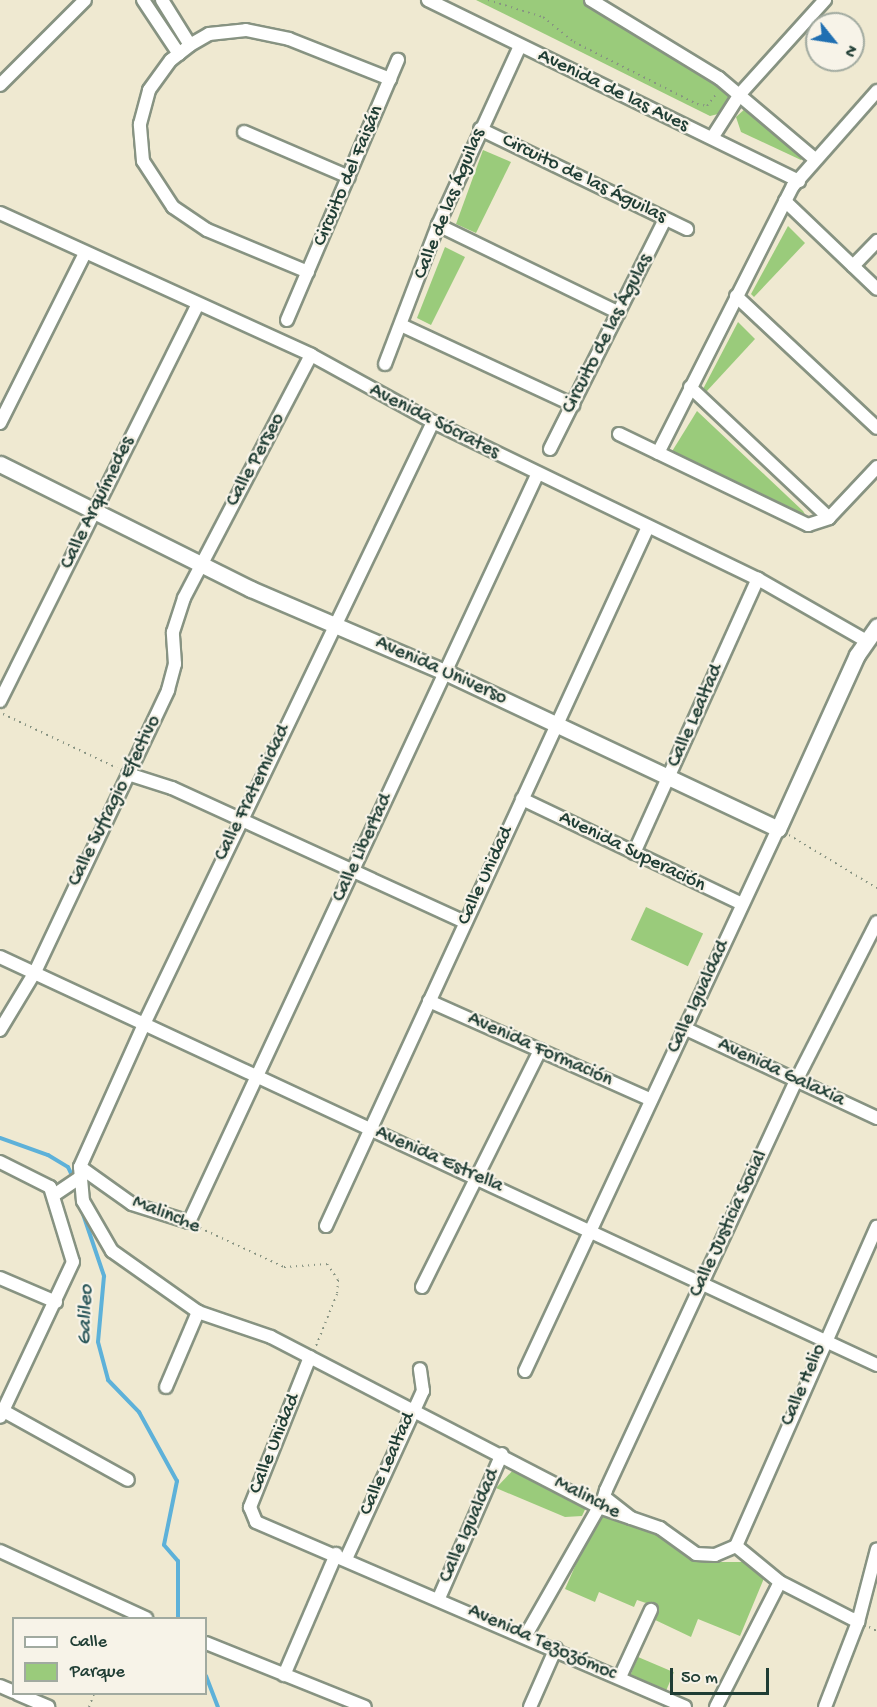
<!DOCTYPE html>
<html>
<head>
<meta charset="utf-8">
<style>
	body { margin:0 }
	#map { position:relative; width:877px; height:1707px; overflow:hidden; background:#efe9d1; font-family:"Gochi Hand",sans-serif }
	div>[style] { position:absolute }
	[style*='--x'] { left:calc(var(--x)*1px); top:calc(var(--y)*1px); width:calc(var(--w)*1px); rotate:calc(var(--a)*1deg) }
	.green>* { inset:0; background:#9acb7b; transform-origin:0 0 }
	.stream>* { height:4px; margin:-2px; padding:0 2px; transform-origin:2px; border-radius:2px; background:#5db1d9 }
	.path>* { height:2px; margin-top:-1px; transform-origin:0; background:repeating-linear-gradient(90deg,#879382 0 1.5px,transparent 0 6px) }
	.roads { filter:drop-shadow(2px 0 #879382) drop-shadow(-2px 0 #879382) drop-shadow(0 2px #879382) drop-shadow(0 -2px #879382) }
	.minor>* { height:12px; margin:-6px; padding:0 6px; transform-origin:6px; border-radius:6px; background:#fff }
	.tertiary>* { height:15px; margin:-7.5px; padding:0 7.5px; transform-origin:7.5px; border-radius:7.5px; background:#fff }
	span { translate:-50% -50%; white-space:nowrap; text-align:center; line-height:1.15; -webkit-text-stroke:4.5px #f7f3e8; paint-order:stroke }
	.street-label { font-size:20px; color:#1f3d34 }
	.water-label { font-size:21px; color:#2e5a5d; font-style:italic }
	.legend { position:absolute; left:12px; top:1617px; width:195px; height:78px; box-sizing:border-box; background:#f7f3e8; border:2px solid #a1aaa0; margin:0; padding:8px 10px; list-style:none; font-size:18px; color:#1f3d34 }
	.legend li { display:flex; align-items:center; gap:12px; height:30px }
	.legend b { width:30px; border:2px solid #a1aaa0 }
	.north { position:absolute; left:805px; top:12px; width:60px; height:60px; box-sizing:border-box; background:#f7f3e8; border:2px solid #a1aaa0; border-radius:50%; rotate:120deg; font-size:16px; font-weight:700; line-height:24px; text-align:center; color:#1f3d34 }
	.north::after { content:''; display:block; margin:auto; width:21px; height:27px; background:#1f6fb2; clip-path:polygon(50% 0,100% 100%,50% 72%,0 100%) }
	.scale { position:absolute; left:670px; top:1668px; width:99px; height:27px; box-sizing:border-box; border:3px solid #1f3d34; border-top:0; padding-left:8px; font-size:18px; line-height:21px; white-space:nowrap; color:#1f3d34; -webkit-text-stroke:4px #f7f3e8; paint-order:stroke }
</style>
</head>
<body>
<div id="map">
	<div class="green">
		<div style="clip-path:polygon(476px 0,594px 0,731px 88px,729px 101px,722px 113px,710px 116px)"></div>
		<div style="clip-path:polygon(747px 107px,804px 157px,801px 160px,741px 132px,736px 117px)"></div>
		<div style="clip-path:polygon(483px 150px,511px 162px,476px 233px,456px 224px)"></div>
		<div style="clip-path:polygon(788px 226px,805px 243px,754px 297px,751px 294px)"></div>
		<div style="clip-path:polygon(445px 247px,465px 257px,431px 325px,417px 318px)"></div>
		<div style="clip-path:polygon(738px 322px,755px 339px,706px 392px,703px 389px)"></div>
		<div style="clip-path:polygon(697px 411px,803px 511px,806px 516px,671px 453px)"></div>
		<div style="left:646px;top:907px;width:63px;height:36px;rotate:25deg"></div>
		<div style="clip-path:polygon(517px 1466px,588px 1503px,582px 1516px,565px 1517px,496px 1488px)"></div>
		<div style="clip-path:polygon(599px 1512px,650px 1530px,687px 1556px,706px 1562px,746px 1562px,767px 1571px,740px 1636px,698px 1619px,691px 1637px,651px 1618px,655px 1606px,637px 1600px,634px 1607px,599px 1592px,595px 1602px,565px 1589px)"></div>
		<div style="left:638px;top:1657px;width:39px;height:26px;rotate:23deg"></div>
	</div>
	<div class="stream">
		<div style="--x:0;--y:1138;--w:51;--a:19.5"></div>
		<div style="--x:48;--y:1155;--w:23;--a:31"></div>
		<div style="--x:68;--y:1167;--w:14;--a:65"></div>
		<div style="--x:81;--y:1208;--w:72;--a:71.3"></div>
		<div style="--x:104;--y:1276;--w:66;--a:95.2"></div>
		<div style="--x:98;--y:1342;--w:39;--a:75"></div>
		<div style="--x:108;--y:1380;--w:45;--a:45.9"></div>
		<div style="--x:139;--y:1412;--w:79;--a:61.2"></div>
		<div style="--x:177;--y:1481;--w:65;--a:101.5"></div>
		<div style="--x:164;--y:1545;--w:21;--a:49"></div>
		<div style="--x:178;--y:1561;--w:57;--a:90"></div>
		<div style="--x:206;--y:1676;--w:33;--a:69"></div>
	</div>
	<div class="path">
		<div style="--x:488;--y:0;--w:58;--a:17.2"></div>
		<div style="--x:543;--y:17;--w:40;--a:39"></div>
		<div style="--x:574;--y:42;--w:138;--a:26.8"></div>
		<div style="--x:697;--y:104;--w:10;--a:11"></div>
		<div style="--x:707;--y:106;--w:16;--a:-52"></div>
		<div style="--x:3;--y:714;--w:126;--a:25.3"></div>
		<div style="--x:789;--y:835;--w:103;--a:31.1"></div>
		<div style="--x:200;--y:1228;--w:93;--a:24.9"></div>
		<div style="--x:284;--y:1267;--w:43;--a:-4"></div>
		<div style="--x:327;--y:1264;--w:19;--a:55"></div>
		<div style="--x:338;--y:1280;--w:14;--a:94"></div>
		<div style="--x:337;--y:1294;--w:56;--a:112"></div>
		<div style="--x:869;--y:1627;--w:9;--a:27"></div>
		<div style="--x:89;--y:1707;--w:14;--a:-69"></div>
	</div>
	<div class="roads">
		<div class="minor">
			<div style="--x:143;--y:0;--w:65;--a:56.3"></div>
			<div style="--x:162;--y:0;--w:53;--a:58.1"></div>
			<div style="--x:428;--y:0;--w:413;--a:26"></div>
			<div style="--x:591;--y:0;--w:150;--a:31.4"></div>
			<div style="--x:719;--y:78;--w:126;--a:40.2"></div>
			<div style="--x:0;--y:85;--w:120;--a:-45"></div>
			<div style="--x:480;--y:129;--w:230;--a:25.8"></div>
			<div style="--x:244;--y:132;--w:114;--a:23.2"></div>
			<div style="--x:712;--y:138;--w:52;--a:-57.5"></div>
			<div style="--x:740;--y:94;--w:127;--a:-47.9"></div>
			<div style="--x:785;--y:201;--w:127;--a:43.7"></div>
			<div style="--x:0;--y:213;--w:342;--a:24.5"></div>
			<div style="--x:311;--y:355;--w:139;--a:28.8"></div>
			<div style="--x:433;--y:422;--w:361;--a:25.8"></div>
			<div style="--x:758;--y:579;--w:123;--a:29.7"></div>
			<div style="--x:438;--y:225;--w:201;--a:25.9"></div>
			<div style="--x:853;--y:266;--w:35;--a:-46"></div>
			<div style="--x:308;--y:272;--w:109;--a:-157.4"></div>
			<div style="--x:207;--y:230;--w:41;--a:-145.9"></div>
			<div style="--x:173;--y:207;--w:55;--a:-123.1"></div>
			<div style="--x:143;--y:161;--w:37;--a:-95"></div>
			<div style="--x:140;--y:124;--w:35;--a:-75"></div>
			<div style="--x:149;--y:90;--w:37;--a:-54"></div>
			<div style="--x:171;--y:60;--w:24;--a:-38"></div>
			<div style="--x:190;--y:45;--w:22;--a:-30"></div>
			<div style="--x:209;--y:34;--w:37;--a:-6"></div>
			<div style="--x:246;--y:30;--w:44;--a:11.8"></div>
			<div style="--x:289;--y:39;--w:109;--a:21.6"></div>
			<div style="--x:736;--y:296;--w:193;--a:43.1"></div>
			<div style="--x:287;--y:320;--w:283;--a:-66.9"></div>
			<div style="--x:401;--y:325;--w:190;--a:24.9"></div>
			<div style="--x:385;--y:364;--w:149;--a:-69.1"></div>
			<div style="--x:438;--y:225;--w:197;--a:-65.4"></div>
			<div style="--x:690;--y:387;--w:191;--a:43.3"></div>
			<div style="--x:433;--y:422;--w:663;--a:115.64"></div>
			<div style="--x:146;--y:1020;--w:161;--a:114.2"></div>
			<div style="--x:80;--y:1167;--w:34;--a:85"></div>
			<div style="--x:83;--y:1201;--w:58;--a:59.9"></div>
			<div style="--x:112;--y:1251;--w:105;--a:35.3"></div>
			<div style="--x:198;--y:1312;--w:77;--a:18.9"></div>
			<div style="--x:271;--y:1337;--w:369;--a:27.4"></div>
			<div style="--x:599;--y:1507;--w:65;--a:19"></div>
			<div style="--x:660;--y:1528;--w:44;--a:35.8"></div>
			<div style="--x:696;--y:1554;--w:19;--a:3"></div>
			<div style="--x:715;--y:1555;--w:23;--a:-23"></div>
			<div style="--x:0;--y:423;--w:188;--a:-63.4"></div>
			<div style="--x:619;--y:434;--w:210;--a:25.7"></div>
			<div style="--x:808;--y:525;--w:22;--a:-18"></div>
			<div style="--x:829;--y:518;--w:70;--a:-46.7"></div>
			<div style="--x:550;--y:449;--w:257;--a:-63.4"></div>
			<div style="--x:658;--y:453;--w:299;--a:-63.2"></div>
			<div style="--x:793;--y:186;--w:127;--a:-48.5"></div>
			<div style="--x:0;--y:701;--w:441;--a:-63.5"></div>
			<div style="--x:128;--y:774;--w:46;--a:17.7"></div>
			<div style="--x:172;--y:788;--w:322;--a:24.6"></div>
			<div style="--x:522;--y:799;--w:244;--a:25.5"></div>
			<div style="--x:634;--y:853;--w:301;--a:-65.7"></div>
			<div style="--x:0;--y:957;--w:967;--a:24.95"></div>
			<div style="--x:429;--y:1001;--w:243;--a:24"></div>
			<div style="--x:684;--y:1028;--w:213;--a:25"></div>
			<div style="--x:0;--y:1030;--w:68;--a:-58.9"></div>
			<div style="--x:35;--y:972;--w:312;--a:-64.7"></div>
			<div style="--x:168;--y:690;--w:27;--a:-75"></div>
			<div style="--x:175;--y:664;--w:32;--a:-94"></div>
			<div style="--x:173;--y:632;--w:36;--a:-72"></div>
			<div style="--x:184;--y:598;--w:274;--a:-62.4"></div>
			<div style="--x:0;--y:1162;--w:56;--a:26.6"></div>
			<div style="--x:50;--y:1187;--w:78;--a:73"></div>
			<div style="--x:73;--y:1262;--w:171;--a:115.2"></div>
			<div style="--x:80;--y:1167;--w:64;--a:35.4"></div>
			<div style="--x:132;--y:1204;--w:60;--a:17.5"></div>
			<div style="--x:189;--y:1222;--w:826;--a:-65.02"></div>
			<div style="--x:54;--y:1195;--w:30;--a:-34"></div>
			<div style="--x:326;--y:1226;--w:770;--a:-65.27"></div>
			<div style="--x:0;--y:1278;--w:61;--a:23.2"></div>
			<div style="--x:422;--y:1287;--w:265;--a:-63.5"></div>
			<div style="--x:310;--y:1357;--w:162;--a:111.8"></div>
			<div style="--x:250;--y:1507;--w:16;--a:68"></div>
			<div style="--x:256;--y:1522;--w:467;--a:23.3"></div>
			<div style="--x:525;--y:1371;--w:598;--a:-64.98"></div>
			<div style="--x:166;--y:1387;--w:82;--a:-66.9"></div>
			<div style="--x:0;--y:1409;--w:146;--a:29"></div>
			<div style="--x:631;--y:1518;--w:34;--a:-142"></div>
			<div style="--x:604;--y:1497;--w:7;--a:-74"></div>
			<div style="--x:606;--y:1490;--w:453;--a:-65.1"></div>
			<div style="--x:797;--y:1079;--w:176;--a:-63"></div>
			<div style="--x:736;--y:1546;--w:349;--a:-66.2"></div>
			<div style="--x:736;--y:1546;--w:57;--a:39.3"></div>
			<div style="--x:780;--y:1582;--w:88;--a:27.1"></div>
			<div style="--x:0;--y:1551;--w:161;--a:24.7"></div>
			<div style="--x:346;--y:1559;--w:185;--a:-65.4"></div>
			<div style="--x:423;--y:1391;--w:22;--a:-98"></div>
			<div style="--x:439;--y:1598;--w:157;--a:-66.4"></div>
			<div style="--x:526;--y:1635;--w:147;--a:-60.3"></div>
			<div style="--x:206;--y:1643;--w:171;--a:21.9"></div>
			<div style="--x:284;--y:1675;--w:132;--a:-66.7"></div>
			<div style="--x:620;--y:1677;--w:74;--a:-65.2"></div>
			<div style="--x:0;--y:1686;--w:15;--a:23"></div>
			<div style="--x:18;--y:1694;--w:33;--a:23"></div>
			<div style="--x:530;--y:1707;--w:64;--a:-66.2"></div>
			<div style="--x:716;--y:1707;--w:140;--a:-62.9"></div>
			<div style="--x:825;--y:1707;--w:91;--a:-68.8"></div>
			<div style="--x:858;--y:1622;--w:75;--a:-75.4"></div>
		</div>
		<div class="tertiary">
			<div style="--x:0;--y:464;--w:280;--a:26.5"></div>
			<div style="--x:251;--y:589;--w:211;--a:23.2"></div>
			<div style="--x:445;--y:672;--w:368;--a:25.2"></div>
			<div style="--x:778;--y:829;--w:191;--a:-65.6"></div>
			<div style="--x:857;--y:655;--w:35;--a:-55"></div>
		</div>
	</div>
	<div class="street-label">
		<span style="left:613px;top:91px;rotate:26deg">Avenida de las Aves</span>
		<span style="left:349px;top:176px;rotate:-67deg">Circuito del Faisán</span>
		<span style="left:584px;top:179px;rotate:26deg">Circuito de las Águilas</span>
		<span style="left:450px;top:204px;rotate:-68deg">Calle de las Águilas</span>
		<span style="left:608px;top:334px;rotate:-63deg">Circuito de las Águlas</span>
		<span style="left:434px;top:422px;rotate:27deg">Avenida Sócrates</span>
		<span style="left:256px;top:460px;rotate:-62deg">Calle Perseo</span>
		<span style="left:98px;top:503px;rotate:-64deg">Calle Arquímedes</span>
		<span style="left:441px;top:671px;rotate:24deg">Avenida Universo</span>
		<span style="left:696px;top:716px;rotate:-66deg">Calle Lealtad</span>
		<span style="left:253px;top:793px;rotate:-64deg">Calle Fraternidad</span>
		<span style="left:115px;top:801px;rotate:-64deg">Calle Sufragio Efectivo</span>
		<span style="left:363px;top:848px;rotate:-65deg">Calle Libertad</span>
		<span style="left:632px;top:852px;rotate:26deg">Avenida Superación</span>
		<span style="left:486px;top:876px;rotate:-65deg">Calle Unidad</span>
		<span style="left:699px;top:997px;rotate:-65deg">Calle Igualdad</span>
		<span style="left:540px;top:1050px;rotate:24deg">Avenida Formación</span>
		<span style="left:781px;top:1073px;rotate:25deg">Avenida Galaxia</span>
		<span style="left:439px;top:1160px;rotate:24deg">Avenida Estrella</span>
		<span style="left:166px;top:1215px;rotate:22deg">Malinche</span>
		<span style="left:729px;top:1224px;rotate:-65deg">Calle Justicia Social</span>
		<span style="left:804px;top:1385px;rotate:-67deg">Calle Helio</span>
		<span style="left:275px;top:1444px;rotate:-68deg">Calle Unidad</span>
		<span style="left:388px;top:1464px;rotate:-66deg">Calle Lealtad</span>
		<span style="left:587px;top:1498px;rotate:27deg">Malinche</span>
		<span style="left:470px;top:1526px;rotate:-66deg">Calle Igualdad</span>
		<span style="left:542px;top:1643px;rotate:24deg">Avenida Tezozómoc</span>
	</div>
	<div class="water-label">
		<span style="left:87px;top:1315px;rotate:-88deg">Galileo</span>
	</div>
	<ul class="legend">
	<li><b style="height:8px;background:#fff"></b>Calle</li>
	<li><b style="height:16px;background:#9acb7b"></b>Parque</li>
	</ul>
	<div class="north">N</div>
	<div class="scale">50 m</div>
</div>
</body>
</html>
